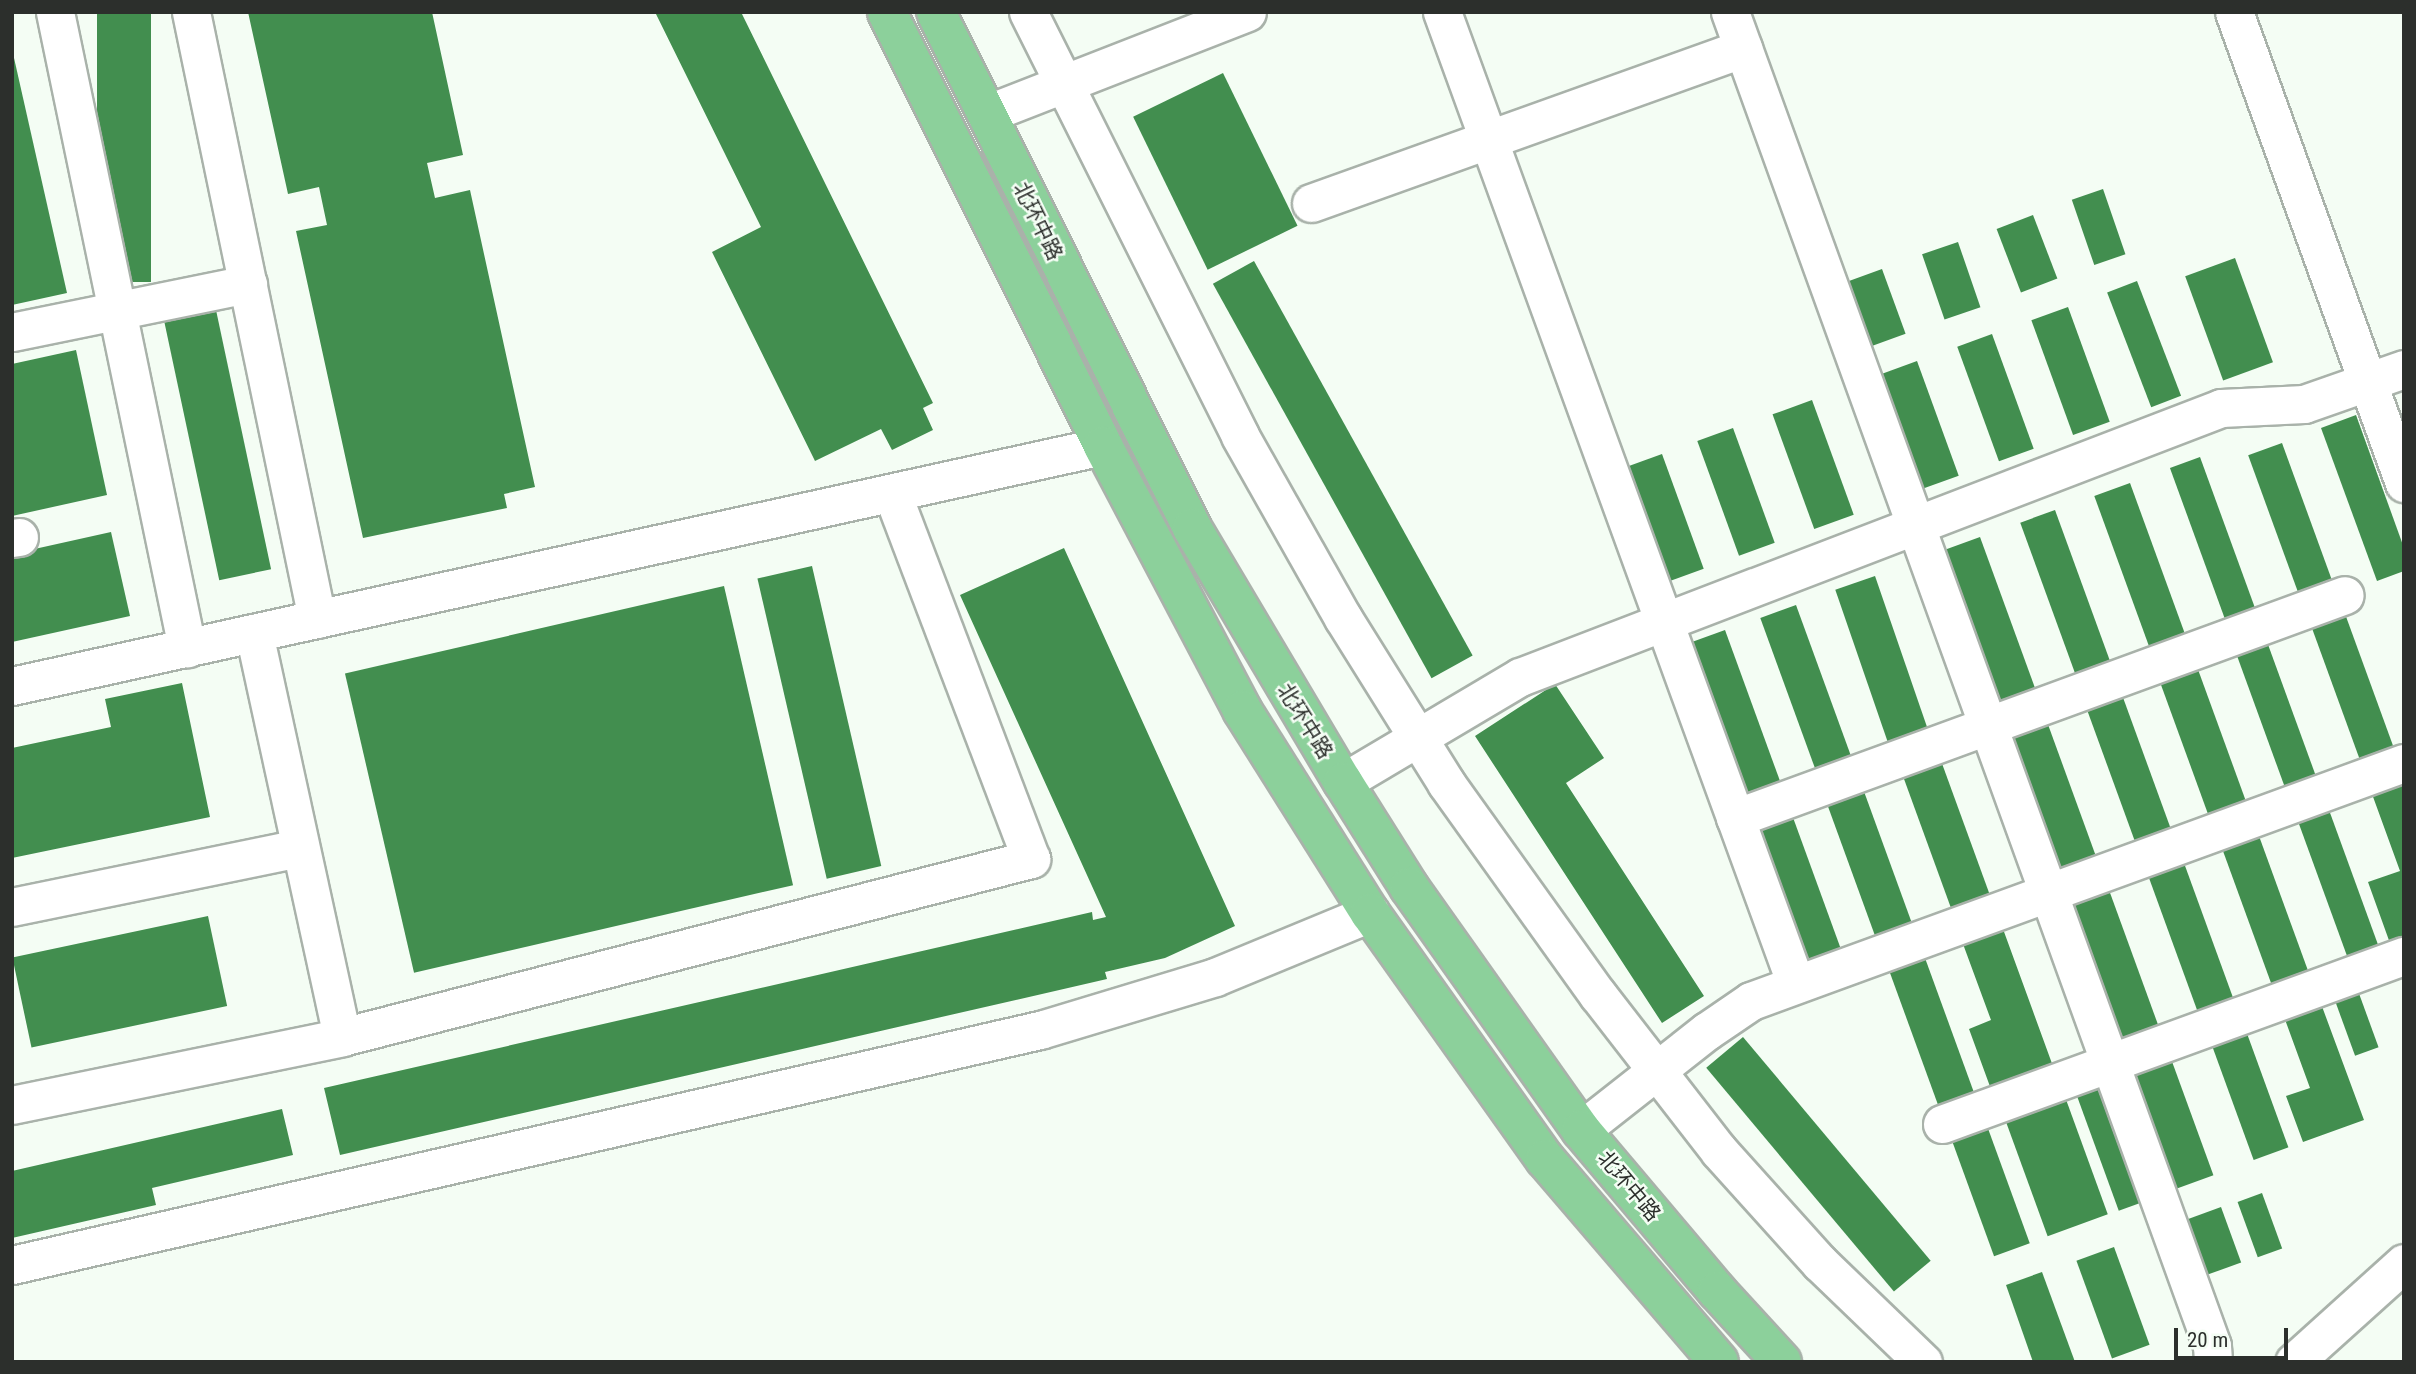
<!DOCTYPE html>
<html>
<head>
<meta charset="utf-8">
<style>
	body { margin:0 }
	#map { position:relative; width:2416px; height:1374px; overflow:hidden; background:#f4fdf4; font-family:"Roboto Condensed","Noto Sans SC",sans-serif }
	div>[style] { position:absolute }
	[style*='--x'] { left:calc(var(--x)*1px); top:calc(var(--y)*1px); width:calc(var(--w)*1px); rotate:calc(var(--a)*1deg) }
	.building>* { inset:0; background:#428e4f; transform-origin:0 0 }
	.roads { filter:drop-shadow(2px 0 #a9b2aa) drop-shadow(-2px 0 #a9b2aa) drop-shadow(0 2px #a9b2aa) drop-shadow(0 -2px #a9b2aa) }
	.minor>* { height:37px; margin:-18.5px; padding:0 18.5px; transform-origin:18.5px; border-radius:18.5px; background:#fff }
	.major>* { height:38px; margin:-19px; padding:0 19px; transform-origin:19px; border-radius:19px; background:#8cd09b }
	span { translate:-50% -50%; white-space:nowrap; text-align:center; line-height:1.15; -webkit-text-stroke:5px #f4fdf4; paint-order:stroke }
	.street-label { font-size:21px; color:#2c2f2c }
	.frame { position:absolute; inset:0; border:14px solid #2c2f2c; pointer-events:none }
	.scale { position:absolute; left:2174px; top:1328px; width:114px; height:32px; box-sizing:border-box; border:4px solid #2c2f2c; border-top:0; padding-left:9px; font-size:21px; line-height:24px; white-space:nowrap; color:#2c2f2c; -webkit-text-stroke:5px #f4fdf4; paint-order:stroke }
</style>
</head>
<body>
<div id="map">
	<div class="building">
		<div style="left:97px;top:12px;width:54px;height:270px"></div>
		<div style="clip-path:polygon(248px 12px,432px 12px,463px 155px,427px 163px,435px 198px,470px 190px,535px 487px,504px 494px,507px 508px,363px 538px,296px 231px,327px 225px,319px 187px,288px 194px)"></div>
		<div style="clip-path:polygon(655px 12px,741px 12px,933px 403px,923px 408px,933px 430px,892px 450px,881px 429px,815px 461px,712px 252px,761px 227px)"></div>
		<div style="clip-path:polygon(12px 49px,67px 293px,12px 305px)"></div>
		<div style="left:1223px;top:73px;width:170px;height:100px;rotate:64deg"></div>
		<div style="left:2103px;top:189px;width:69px;height:33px;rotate:71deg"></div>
		<div style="left:2033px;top:215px;width:68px;height:39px;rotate:69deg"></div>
		<div style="left:1958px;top:242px;width:69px;height:38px;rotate:71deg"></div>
		<div style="left:2235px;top:258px;width:111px;height:53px;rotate:70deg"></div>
		<div style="left:1254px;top:261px;width:451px;height:47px;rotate:61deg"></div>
		<div style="left:1882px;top:269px;width:69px;height:41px;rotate:70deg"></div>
		<div style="left:2137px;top:281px;width:123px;height:32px;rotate:69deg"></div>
		<div style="left:2068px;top:307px;width:122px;height:39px;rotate:70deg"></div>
		<div style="left:216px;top:310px;width:265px;height:53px;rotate:78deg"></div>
		<div style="left:1992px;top:334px;width:122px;height:37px;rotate:70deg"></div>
		<div style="clip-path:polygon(76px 350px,107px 495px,12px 516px,12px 364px)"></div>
		<div style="left:1917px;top:361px;width:122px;height:40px;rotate:70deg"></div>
		<div style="left:1812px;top:400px;width:122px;height:42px;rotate:70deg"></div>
		<div style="clip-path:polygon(2356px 415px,2404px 548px,2404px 571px,2377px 581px,2321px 428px)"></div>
		<div style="left:1733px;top:428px;width:122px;height:38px;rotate:70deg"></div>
		<div style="left:2282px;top:443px;width:149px;height:36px;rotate:70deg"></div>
		<div style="left:1662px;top:454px;width:122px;height:44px;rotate:70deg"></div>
		<div style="left:2200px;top:457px;width:164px;height:32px;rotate:70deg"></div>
		<div style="left:2130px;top:483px;width:164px;height:38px;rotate:70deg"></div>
		<div style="left:2055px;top:510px;width:164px;height:37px;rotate:70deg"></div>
		<div style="clip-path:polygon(111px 532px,130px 616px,12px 642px,12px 554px)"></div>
		<div style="left:1980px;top:537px;width:164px;height:41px;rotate:70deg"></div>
		<div style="clip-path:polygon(1064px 548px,1235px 926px,1165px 958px,1105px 972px,1107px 979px,340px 1155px,324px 1088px,1092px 912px,1093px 920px,1106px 917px,960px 595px)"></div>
		<div style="left:812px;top:566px;width:308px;height:56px;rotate:77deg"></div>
		<div style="left:1875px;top:576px;width:164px;height:42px;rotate:71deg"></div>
		<div style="left:724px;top:586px;width:307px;height:389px;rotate:77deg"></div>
		<div style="left:1796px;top:605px;width:164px;height:38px;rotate:70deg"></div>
		<div style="left:2344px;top:611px;width:149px;height:36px;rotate:70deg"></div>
		<div style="left:1725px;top:630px;width:164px;height:44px;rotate:70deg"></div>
		<div style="left:2266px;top:639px;width:149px;height:33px;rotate:70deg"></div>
		<div style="left:2196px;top:664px;width:150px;height:40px;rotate:70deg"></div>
		<div style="clip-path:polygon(182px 683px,210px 817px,12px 858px,12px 748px,111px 727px,105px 699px)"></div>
		<div style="clip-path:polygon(1555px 684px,1604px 758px,1566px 783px,1704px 996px,1662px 1023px,1475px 736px)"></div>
		<div style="left:2121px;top:692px;width:149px;height:38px;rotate:70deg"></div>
		<div style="left:2046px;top:719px;width:150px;height:42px;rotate:70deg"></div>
		<div style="left:1940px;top:758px;width:149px;height:41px;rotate:70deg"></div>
		<div style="clip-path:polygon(2404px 783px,2404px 942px,2391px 946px,2368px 882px,2400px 871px,2372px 794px)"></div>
		<div style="left:1862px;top:786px;width:150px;height:39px;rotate:70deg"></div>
		<div style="left:2329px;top:810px;width:149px;height:33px;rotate:70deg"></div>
		<div style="left:1791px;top:812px;width:149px;height:44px;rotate:70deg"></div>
		<div style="left:2259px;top:836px;width:149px;height:39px;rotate:70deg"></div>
		<div style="left:2184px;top:863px;width:149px;height:38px;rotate:70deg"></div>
		<div style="left:2109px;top:890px;width:150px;height:42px;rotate:70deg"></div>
		<div style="left:208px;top:916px;width:92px;height:200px;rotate:78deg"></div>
		<div style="clip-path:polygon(2003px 929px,2054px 1069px,1992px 1092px,1969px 1029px,1991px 1020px,1963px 944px)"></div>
		<div style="left:1925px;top:958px;width:149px;height:38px;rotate:70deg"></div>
		<div style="left:2357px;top:988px;width:63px;height:25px;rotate:70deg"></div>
		<div style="clip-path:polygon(2320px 1001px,2364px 1120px,2303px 1142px,2286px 1096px,2310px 1088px,2283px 1014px)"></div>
		<div style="left:2245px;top:1028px;width:127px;height:37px;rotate:70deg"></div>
		<div style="left:1743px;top:1037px;width:292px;height:48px;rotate:50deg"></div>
		<div style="left:2170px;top:1056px;width:127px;height:41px;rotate:70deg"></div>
		<div style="left:2096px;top:1084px;width:127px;height:22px;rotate:70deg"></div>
		<div style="left:2064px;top:1094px;width:128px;height:64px;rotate:70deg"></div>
		<div style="clip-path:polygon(282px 1109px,293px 1155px,152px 1188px,156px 1205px,12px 1238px,12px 1171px)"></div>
		<div style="left:1986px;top:1123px;width:128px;height:38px;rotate:70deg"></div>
		<div style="left:2262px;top:1193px;width:59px;height:26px;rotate:70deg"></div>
		<div style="left:2221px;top:1207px;width:59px;height:40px;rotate:70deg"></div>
		<div style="left:2114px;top:1247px;width:104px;height:40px;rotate:70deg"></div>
		<div style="clip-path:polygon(2042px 1272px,2075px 1362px,2033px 1362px,2006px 1285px)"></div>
	</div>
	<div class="roads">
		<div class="minor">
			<div style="--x:55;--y:12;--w:650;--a:78.27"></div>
			<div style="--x:191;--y:12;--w:620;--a:78.27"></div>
			<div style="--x:1028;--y:12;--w:474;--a:63.4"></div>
			<div style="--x:1240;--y:436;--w:209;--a:60.5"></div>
			<div style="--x:1343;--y:618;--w:195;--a:58"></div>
			<div style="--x:1446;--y:783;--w:261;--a:54.4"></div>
			<div style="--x:1598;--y:995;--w:197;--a:52.2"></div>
			<div style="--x:1719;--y:1151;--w:151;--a:48"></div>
			<div style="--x:1820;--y:1263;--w:143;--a:43.9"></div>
			<div style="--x:1442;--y:12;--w:1032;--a:70"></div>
			<div style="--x:1730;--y:12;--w:1418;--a:70.13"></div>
			<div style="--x:2212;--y:1346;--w:16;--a:86"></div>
			<div style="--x:2234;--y:12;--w:501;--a:70.15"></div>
			<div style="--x:986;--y:114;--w:280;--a:-21.3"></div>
			<div style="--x:1311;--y:203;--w:459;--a:-19.7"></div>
			<div style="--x:12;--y:332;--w:241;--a:-11.5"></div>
			<div style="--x:12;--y:538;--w:7;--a:-8"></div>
			<div style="--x:254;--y:633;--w:413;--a:77.7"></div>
			<div style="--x:12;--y:686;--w:1117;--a:-12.41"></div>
			<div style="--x:1343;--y:782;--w:206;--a:-30.7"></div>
			<div style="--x:1520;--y:677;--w:751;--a:-20.99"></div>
			<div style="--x:2221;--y:408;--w:83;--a:-2.8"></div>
			<div style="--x:2304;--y:404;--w:106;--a:-19.3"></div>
			<div style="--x:1735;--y:818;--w:649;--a:-20.08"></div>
			<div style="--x:12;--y:907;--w:294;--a:-11.6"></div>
			<div style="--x:12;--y:1105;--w:337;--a:-11.6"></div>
			<div style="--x:342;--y:1037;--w:712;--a:-14.49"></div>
			<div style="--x:1031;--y:859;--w:391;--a:-110.8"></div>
			<div style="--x:1942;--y:1124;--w:492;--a:-20"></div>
			<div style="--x:1581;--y:1130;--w:160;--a:-38.2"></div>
			<div style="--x:1707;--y:1031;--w:53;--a:-34.3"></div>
			<div style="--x:1751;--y:1001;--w:695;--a:-20.03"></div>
			<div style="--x:12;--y:1265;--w:1055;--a:-12.88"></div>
			<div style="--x:1040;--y:1030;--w:183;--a:-16.8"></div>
			<div style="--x:1215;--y:977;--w:168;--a:-22.4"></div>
			<div style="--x:2294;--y:1362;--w:148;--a:-42"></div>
		</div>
		<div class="major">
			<div style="--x:887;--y:12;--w:485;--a:63.5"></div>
			<div style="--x:1103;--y:446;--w:298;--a:62.2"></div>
			<div style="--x:1242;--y:710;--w:240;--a:57.8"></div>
			<div style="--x:1370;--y:913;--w:302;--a:54.6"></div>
			<div style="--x:1545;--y:1159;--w:267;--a:49.4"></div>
			<div style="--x:936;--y:12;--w:576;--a:63.61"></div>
			<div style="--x:1192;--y:528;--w:295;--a:59.3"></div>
			<div style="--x:1343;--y:782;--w:124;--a:57.8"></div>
			<div style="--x:1409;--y:887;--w:298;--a:54.7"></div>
			<div style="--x:1581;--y:1130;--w:211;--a:49.8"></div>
			<div style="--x:1717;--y:1291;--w:96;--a:47.5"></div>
		</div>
	</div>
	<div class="street-label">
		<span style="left:1038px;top:221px;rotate:64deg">北环中路</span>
		<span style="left:1305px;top:721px;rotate:58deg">北环中路</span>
		<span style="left:1629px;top:1186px;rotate:50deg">北环中路</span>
	</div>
	<div class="frame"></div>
	<div class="scale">20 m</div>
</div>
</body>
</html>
